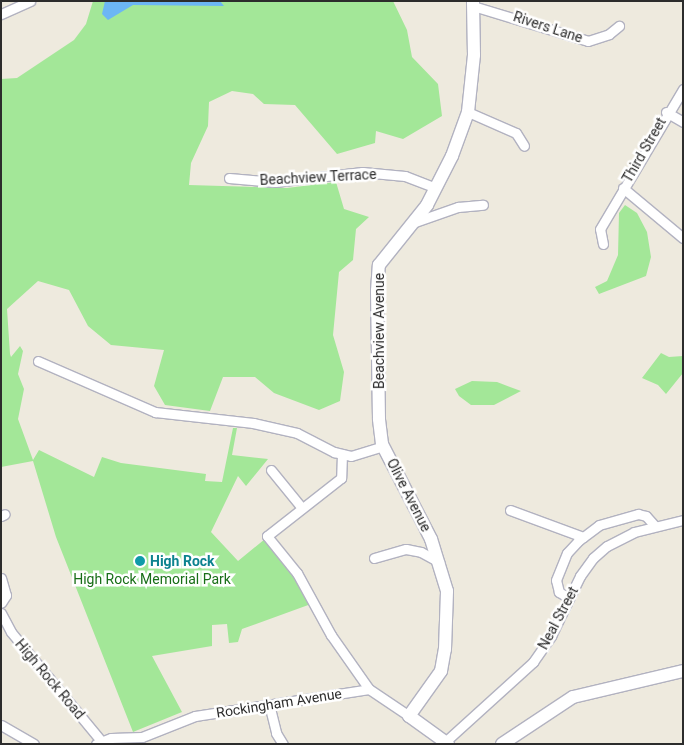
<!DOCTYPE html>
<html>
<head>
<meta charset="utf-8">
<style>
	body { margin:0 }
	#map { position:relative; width:684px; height:745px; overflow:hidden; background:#eeeade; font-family:Roboto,sans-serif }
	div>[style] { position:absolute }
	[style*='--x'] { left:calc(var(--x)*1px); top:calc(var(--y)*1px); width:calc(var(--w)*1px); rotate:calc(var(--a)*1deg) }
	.green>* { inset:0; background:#a3e798 }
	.water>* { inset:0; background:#6cb6f4 }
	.roads { filter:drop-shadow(1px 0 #b2b2c0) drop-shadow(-1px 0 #b2b2c0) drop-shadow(0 1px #b2b2c0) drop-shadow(0 -1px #b2b2c0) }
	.street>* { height:9px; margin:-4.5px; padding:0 4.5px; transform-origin:4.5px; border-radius:4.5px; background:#fff }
	.secondary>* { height:12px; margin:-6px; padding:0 6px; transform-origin:6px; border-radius:6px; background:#fff }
	.dots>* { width:14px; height:14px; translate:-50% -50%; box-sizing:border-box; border:2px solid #fff; border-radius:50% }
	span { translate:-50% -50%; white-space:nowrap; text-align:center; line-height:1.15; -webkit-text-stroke:5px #fff; paint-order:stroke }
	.street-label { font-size:14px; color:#2c2c2c }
	.culture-label { font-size:14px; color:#0d838f; font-weight:700 }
	.left { translate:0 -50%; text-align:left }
	.park-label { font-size:14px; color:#186e17 }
	.frame { position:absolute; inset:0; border:2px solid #2c2c2c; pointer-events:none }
</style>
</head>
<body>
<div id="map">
	<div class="green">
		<div style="clip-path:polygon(93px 1px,393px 1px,407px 30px,412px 57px,438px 84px,442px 116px,403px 139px,376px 131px,375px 143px,337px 154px,295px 105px,264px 104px,253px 94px,232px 91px,209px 102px,208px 126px,191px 163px,189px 185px,287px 188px,336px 182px,344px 209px,369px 217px,356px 229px,353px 260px,339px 272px,333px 335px,344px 372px,340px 401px,319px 410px,274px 393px,255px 377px,223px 377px,210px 411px,165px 405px,154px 386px,164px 350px,111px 345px,88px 326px,69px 290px,38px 281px,7px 309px,10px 354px,11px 357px,20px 346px,23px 351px,18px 374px,24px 389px,18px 419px,33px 460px,39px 450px,94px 477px,102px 457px,121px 463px,206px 474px,205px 481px,222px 482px,233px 428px,237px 428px,232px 455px,268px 459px,246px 486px,238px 476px,211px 532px,238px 561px,265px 539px,295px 576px,311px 604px,242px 629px,238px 642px,229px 643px,227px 624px,212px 625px,212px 646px,152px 656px,182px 712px,133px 732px,56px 537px,33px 461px,1px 467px,1px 79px,17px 78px,74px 40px,86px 24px)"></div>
		<div style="clip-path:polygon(625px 205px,637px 213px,647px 232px,651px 257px,646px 276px,599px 294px,595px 287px,607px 281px,618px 255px,619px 213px)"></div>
		<div style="clip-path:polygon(661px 353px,669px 357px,683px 356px,683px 373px,666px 394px,658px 385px,642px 378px)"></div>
		<div style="clip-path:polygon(472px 381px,497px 382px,521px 391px,494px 405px,471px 405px,459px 396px,455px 389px)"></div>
	</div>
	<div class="water">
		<div style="clip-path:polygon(105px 1px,220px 1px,224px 6px,133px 5px,108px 20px,102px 14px)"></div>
	</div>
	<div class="roads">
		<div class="street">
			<div style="--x:473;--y:6;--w:120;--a:16.9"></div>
			<div style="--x:588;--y:41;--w:22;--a:-18"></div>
			<div style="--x:609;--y:34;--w:13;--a:-39"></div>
			<div style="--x:1;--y:14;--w:32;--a:-24"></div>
			<div style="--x:468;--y:112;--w:52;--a:23.6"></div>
			<div style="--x:516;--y:133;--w:15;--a:58"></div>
			<div style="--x:666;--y:112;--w:20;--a:30"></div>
			<div style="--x:229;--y:178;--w:46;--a:5"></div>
			<div style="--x:275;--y:182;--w:88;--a:-6.6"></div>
			<div style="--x:362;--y:172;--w:43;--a:5.3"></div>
			<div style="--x:405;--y:176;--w:33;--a:21"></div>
			<div style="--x:623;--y:188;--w:78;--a:39.8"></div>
			<div style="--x:415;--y:222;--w:46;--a:-19.2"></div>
			<div style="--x:458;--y:207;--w:25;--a:-5"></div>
			<div style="--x:603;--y:244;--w:15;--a:-101"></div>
			<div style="--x:600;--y:229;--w:163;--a:-59.3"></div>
			<div style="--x:38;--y:361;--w:128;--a:23.6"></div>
			<div style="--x:155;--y:412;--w:99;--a:6.4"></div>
			<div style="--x:253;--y:423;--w:45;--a:12.8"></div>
			<div style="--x:297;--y:433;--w:42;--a:27.2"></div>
			<div style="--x:334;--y:452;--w:17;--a:13"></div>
			<div style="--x:351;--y:456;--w:34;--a:-17"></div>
			<div style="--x:342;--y:454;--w:24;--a:92"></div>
			<div style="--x:341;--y:478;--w:94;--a:141.9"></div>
			<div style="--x:267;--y:536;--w:48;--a:51"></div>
			<div style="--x:297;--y:573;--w:71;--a:61.3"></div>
			<div style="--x:331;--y:635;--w:66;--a:54.9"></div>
			<div style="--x:271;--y:470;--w:49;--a:50.8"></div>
			<div style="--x:510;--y:510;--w:78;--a:20.3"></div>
			<div style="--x:1;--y:516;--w:4;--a:-27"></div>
			<div style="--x:374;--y:558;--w:33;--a:-16"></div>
			<div style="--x:406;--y:549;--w:15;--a:11"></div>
			<div style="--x:421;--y:552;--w:21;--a:29"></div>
			<div style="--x:1;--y:578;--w:18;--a:74"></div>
			<div style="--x:6;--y:595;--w:9;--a:122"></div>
			<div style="--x:569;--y:598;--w:12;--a:-149"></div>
			<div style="--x:559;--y:592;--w:12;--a:-104"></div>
			<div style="--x:556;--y:580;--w:29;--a:-68"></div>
			<div style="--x:567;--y:553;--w:16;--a:-47"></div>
			<div style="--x:578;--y:541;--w:26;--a:-37"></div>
			<div style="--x:599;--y:525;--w:41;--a:-15.8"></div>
			<div style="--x:638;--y:514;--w:8;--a:14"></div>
			<div style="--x:646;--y:516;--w:12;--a:48"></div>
			<div style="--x:1;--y:613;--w:21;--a:62"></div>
			<div style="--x:11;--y:632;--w:143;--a:50.4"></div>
			<div style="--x:269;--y:704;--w:30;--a:76"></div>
			<div style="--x:276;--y:733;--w:13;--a:58"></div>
			<div style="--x:1;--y:725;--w:38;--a:30"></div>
			<div style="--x:446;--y:741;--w:118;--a:-42.2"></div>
			<div style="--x:533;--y:662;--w:32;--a:-55"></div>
			<div style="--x:551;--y:636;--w:67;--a:-64.2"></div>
			<div style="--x:580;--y:576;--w:22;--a:-54"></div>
			<div style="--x:593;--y:558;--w:18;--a:-41"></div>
			<div style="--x:607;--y:546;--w:30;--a:-27"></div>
			<div style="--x:634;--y:532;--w:50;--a:-13.8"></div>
			<div style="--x:96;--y:744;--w:16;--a:-22"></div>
			<div style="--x:111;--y:738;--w:31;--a:-2"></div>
			<div style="--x:142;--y:737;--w:57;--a:-21.6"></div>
			<div style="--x:195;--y:716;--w:176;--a:-8.8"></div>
			<div style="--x:369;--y:689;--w:48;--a:34"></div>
		</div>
		<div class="secondary">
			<div style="--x:448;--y:744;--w:48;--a:-144.3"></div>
			<div style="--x:409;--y:716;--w:55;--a:-54.6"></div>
			<div style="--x:441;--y:671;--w:22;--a:-80"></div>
			<div style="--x:445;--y:649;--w:58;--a:-88"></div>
			<div style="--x:447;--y:591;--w:54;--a:-107.1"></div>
			<div style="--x:431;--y:539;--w:107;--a:-117.3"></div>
			<div style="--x:382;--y:444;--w:25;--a:-97"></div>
			<div style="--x:379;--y:419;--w:128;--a:-90.9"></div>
			<div style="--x:377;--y:291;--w:26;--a:-86"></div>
			<div style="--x:379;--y:265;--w:77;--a:-51.3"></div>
			<div style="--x:427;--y:205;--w:55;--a:-63"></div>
			<div style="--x:452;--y:156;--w:47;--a:-70"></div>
			<div style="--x:468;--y:112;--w:57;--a:-84"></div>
			<div style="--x:474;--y:55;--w:54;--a:-91.1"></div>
			<div style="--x:502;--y:744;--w:85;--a:-33.5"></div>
			<div style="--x:573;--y:697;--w:113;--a:-13.3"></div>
		</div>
	</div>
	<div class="dots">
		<div style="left:140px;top:561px;background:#0f9aa8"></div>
	</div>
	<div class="street-label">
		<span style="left:548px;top:27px;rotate:18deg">Rivers Lane</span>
		<span style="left:644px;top:150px;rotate:-60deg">Third Street</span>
		<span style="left:318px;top:177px;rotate:-3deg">Beachview Terrace</span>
		<span style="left:379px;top:331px;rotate:-90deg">Beachview Avenue</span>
		<span style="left:409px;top:495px;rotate:63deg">Olive Avenue</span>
		<span style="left:558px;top:618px;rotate:-62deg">Neal Street</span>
		<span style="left:50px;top:679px;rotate:50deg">High Rock Road</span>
		<span style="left:279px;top:703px;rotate:-9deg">Rockingham Avenue</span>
	</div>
	<div class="culture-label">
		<span class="left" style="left:150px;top:561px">High Rock</span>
	</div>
	<div class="park-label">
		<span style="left:152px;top:579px">High Rock Memorial Park</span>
	</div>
	<div class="frame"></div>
</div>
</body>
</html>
